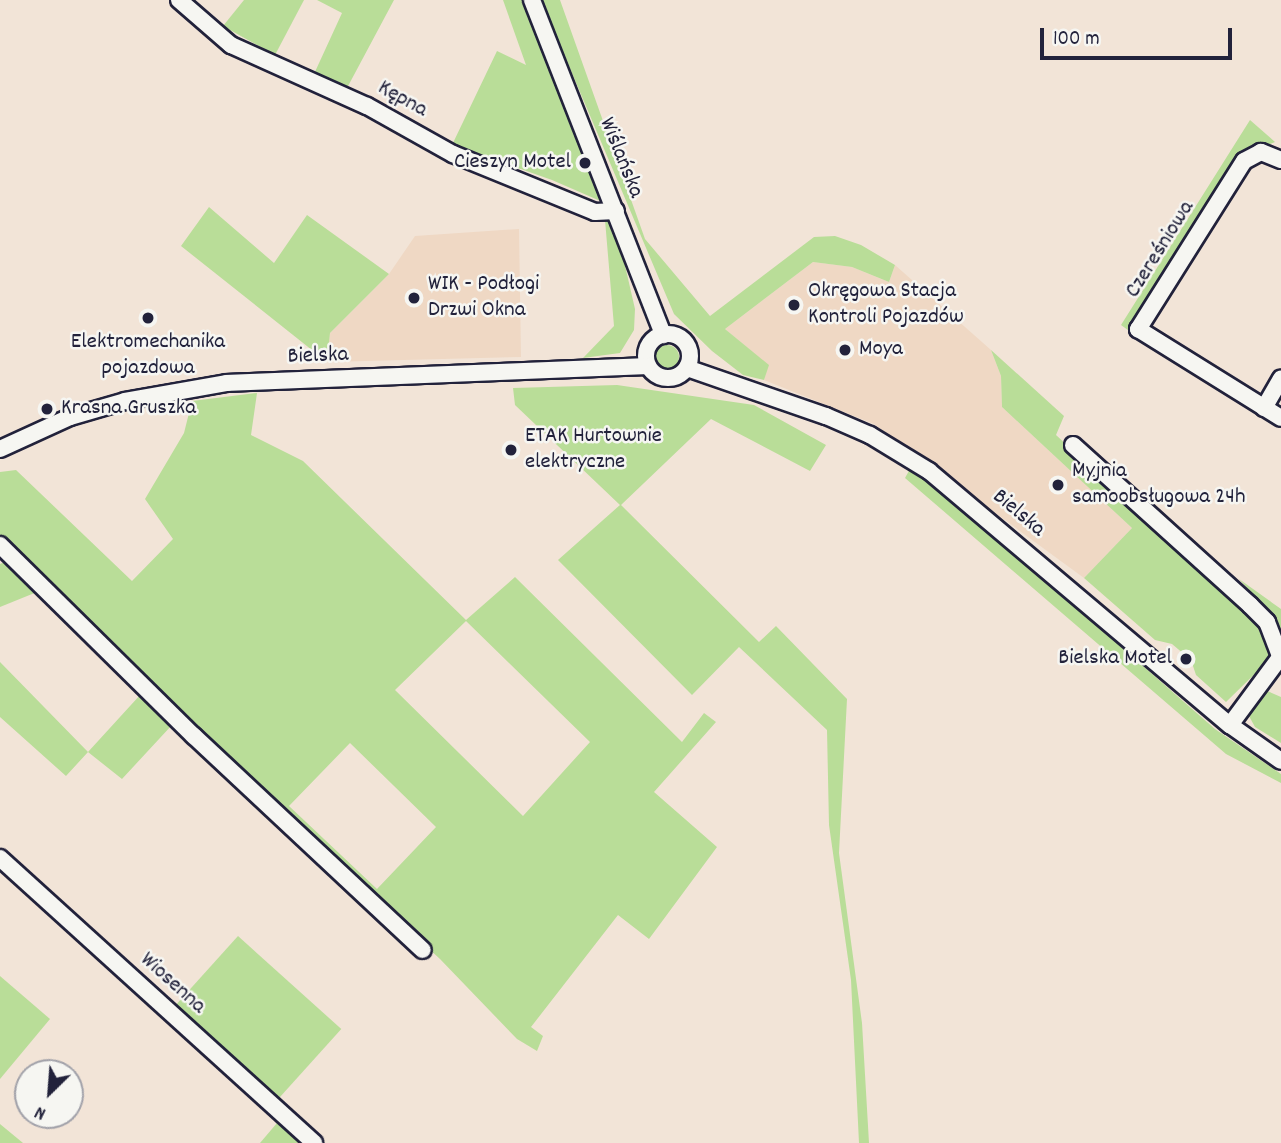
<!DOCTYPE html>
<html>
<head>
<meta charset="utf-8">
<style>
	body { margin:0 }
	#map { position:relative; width:1281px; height:1143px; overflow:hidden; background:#f2e4d7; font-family:Dekko,sans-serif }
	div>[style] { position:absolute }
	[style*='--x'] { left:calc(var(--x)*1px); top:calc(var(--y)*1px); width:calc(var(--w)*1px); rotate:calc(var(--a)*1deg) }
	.built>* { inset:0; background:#efd8c4 }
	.green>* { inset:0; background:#b9dd98; transform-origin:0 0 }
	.round { border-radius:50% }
	.roads { filter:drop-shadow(2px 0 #22223b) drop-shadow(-2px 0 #22223b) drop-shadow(0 2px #22223b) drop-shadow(0 -2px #22223b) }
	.minor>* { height:16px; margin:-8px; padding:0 8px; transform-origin:8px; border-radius:8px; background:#f6f6f2 }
	.minor>.ring { margin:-8px; padding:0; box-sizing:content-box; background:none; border:16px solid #f6f6f2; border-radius:50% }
	.dots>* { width:19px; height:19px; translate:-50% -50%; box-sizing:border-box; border:4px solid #f6f6f2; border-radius:50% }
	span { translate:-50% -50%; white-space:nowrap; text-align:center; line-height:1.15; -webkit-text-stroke:5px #f6f6f2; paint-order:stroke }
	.street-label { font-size:23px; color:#22223b }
	.poi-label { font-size:23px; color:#22223b }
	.right { translate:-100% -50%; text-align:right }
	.left { translate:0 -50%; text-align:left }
	.north { position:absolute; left:14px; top:1059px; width:70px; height:70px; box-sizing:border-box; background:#f6f6f2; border:2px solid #a1a1a9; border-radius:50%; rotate:205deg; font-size:19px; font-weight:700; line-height:28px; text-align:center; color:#22223b }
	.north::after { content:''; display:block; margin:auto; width:24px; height:32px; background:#22223b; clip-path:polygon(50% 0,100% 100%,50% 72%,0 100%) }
	.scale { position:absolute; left:1040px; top:28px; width:192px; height:32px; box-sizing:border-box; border:4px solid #22223b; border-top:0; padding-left:9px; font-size:21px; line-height:24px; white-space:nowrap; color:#22223b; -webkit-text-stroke:5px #f6f6f2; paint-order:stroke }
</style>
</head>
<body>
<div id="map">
	<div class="built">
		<div style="clip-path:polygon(519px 229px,521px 357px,327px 362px,330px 333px,389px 274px,415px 236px)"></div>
		<div style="clip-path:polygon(813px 262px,852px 267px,889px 282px,895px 265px,991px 350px,1001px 376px,1002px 407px,1132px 528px,1084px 578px,874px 424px,764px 380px,768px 365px,725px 329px)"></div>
	</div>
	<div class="green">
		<div style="clip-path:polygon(244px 0,304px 0,275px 55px,223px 26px)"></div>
		<div style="clip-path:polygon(317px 0,394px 0,347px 88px,314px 74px,342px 13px)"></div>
		<div style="clip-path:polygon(503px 0,523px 0,605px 203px,552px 180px,452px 145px,497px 51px,526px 65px)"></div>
		<div style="clip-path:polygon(541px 0,560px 0,645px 239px,710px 316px,814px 237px,835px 236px,861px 245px,895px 265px,889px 282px,852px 267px,813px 262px,725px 329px,769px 365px,764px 380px,743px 375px,712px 351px,674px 314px)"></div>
		<div style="clip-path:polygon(1250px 120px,1275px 142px,1243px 155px,1132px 333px,1121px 325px)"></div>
		<div style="clip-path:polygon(209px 207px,274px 263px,307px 215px,389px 274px,330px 333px,327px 362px,181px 246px)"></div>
		<div style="clip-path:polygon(605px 220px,615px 222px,635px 309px,634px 330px,620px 353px,583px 358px,614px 326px)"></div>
		<div class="round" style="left:655px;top:345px;width:24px;height:24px"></div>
		<div style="clip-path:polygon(991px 350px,1064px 416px,1056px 435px,1244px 609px,1267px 638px,1272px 657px,1226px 702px,1196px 675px,1191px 660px,1172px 644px,1155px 640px,1084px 578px,1132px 528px,1002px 407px,1001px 376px)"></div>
		<div style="clip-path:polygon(617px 385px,754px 405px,826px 445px,810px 471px,711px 419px,621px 505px,759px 642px,776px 626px,847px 699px,839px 853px,862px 1023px,869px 1143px,859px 1143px,851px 980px,829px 825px,827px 730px,739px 647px,692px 695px,558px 560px,620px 505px,515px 405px,513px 388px)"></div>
		<div style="clip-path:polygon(evenodd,257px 393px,251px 435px,303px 461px,466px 620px,515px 577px,682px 742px,704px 713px,716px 722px,654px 792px,717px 847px,649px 939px,618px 915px,531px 1027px,543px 1036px,537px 1051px,517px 1039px,440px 959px,272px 805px,0 537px,0 472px,16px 470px,132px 581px,173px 539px,145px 499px,184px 433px,192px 401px,257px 393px,466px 621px,590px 742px,523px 816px,395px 690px,466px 621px,257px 393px,350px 743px,436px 827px,377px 889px,289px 806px,350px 743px)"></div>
		<div style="clip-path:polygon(910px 469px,999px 540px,1215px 729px,1281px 774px,1281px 783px,1226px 754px,905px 478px)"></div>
		<div style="clip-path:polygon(7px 561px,37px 592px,0 607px,0 564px)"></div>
		<div style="clip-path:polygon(1239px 579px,1281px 609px,1281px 639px,1271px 614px)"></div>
		<div style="clip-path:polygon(0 662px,88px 752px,141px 694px,172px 725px,122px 779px,88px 752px,66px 776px,0 717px)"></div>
		<div style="clip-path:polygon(1265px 690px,1281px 697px,1281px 743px,1255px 727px,1249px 716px)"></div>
		<div style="left:238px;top:936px;width:139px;height:97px;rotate:42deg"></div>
		<div style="clip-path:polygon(0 976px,50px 1019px,0 1079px)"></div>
		<div style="clip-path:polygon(277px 1123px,300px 1143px,260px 1143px)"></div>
		<div style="clip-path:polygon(0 1124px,23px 1143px,0 1143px)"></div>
	</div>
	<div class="roads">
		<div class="minor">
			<div style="--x:179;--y:0;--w:69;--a:40.9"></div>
			<div style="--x:231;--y:45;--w:149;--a:24.2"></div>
			<div style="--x:367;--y:106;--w:98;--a:29.2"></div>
			<div style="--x:453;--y:154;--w:153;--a:22.2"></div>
			<div style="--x:595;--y:212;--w:21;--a:-3"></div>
			<div style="--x:532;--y:0;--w:360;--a:68.6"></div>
			<div style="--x:1281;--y:160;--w:22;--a:-158"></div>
			<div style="--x:1261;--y:152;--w:19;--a:152"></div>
			<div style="--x:1244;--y:161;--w:199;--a:122.2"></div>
			<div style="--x:1138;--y:329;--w:168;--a:31.9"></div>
			<div class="ring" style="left:646px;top:334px;width:28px;height:28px"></div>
			<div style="--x:687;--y:368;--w:147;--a:19.1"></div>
			<div style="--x:826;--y:416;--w:48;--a:23.4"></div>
			<div style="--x:870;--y:435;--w:69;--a:31.4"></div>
			<div style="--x:929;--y:471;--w:394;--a:40.2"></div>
			<div style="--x:1230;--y:725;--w:62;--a:35.2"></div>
			<div style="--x:1264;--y:408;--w:34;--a:-60"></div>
			<div style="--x:1073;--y:445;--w:239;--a:42.1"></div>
			<div style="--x:1250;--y:605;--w:24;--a:45"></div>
			<div style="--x:1267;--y:622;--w:36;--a:69"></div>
			<div style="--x:0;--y:449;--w:77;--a:-24.6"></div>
			<div style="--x:70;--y:417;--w:57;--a:-16.2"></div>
			<div style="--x:125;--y:401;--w:104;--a:-10"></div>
			<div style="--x:227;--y:383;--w:420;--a:-2.3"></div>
			<div style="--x:0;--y:545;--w:272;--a:44.6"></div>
			<div style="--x:194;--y:736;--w:313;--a:43.1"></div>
			<div style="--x:1230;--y:725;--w:86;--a:-53.5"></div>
			<div style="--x:0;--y:858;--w:424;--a:42.2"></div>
		</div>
	</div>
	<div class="dots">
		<div style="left:585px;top:163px;background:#22223b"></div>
		<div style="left:414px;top:298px;background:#22223b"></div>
		<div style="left:794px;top:305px;background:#22223b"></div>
		<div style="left:148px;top:318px;background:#22223b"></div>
		<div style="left:845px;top:350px;background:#22223b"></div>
		<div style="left:47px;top:409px;background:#22223b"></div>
		<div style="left:511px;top:450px;background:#22223b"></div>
		<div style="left:1058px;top:485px;background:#22223b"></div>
		<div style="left:1186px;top:659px;background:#22223b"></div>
	</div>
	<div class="street-label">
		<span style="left:402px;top:100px;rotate:29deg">Kępna</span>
		<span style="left:620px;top:158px;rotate:68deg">Wiślańska</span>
		<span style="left:1161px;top:250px;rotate:-58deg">Czereśniowa</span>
		<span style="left:318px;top:357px;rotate:-2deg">Bielska</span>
		<span style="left:1018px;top:514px;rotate:40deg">Bielska</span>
		<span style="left:172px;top:984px;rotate:42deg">Wiosenna</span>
	</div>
	<div class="poi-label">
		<span class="right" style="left:571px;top:163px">Cieszyn Motel</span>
		<span class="left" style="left:428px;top:298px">WIK - Podłogi<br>Drzwi Okna</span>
		<span class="left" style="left:808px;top:305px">Okręgowa Stacja<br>Kontroli Pojazdów</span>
		<span style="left:148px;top:356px">Elektromechanika<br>pojazdowa</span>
		<span class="left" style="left:859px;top:350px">Moya</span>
		<span class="left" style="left:61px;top:409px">Krasna Gruszka</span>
		<span class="left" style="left:525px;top:450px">ETAK Hurtownie<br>elektryczne</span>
		<span class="left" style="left:1072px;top:485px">Myjnia<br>samoobsługowa 24h</span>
		<span class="right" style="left:1172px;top:659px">Bielska Motel</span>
	</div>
	<div class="north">N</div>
	<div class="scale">100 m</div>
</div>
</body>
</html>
